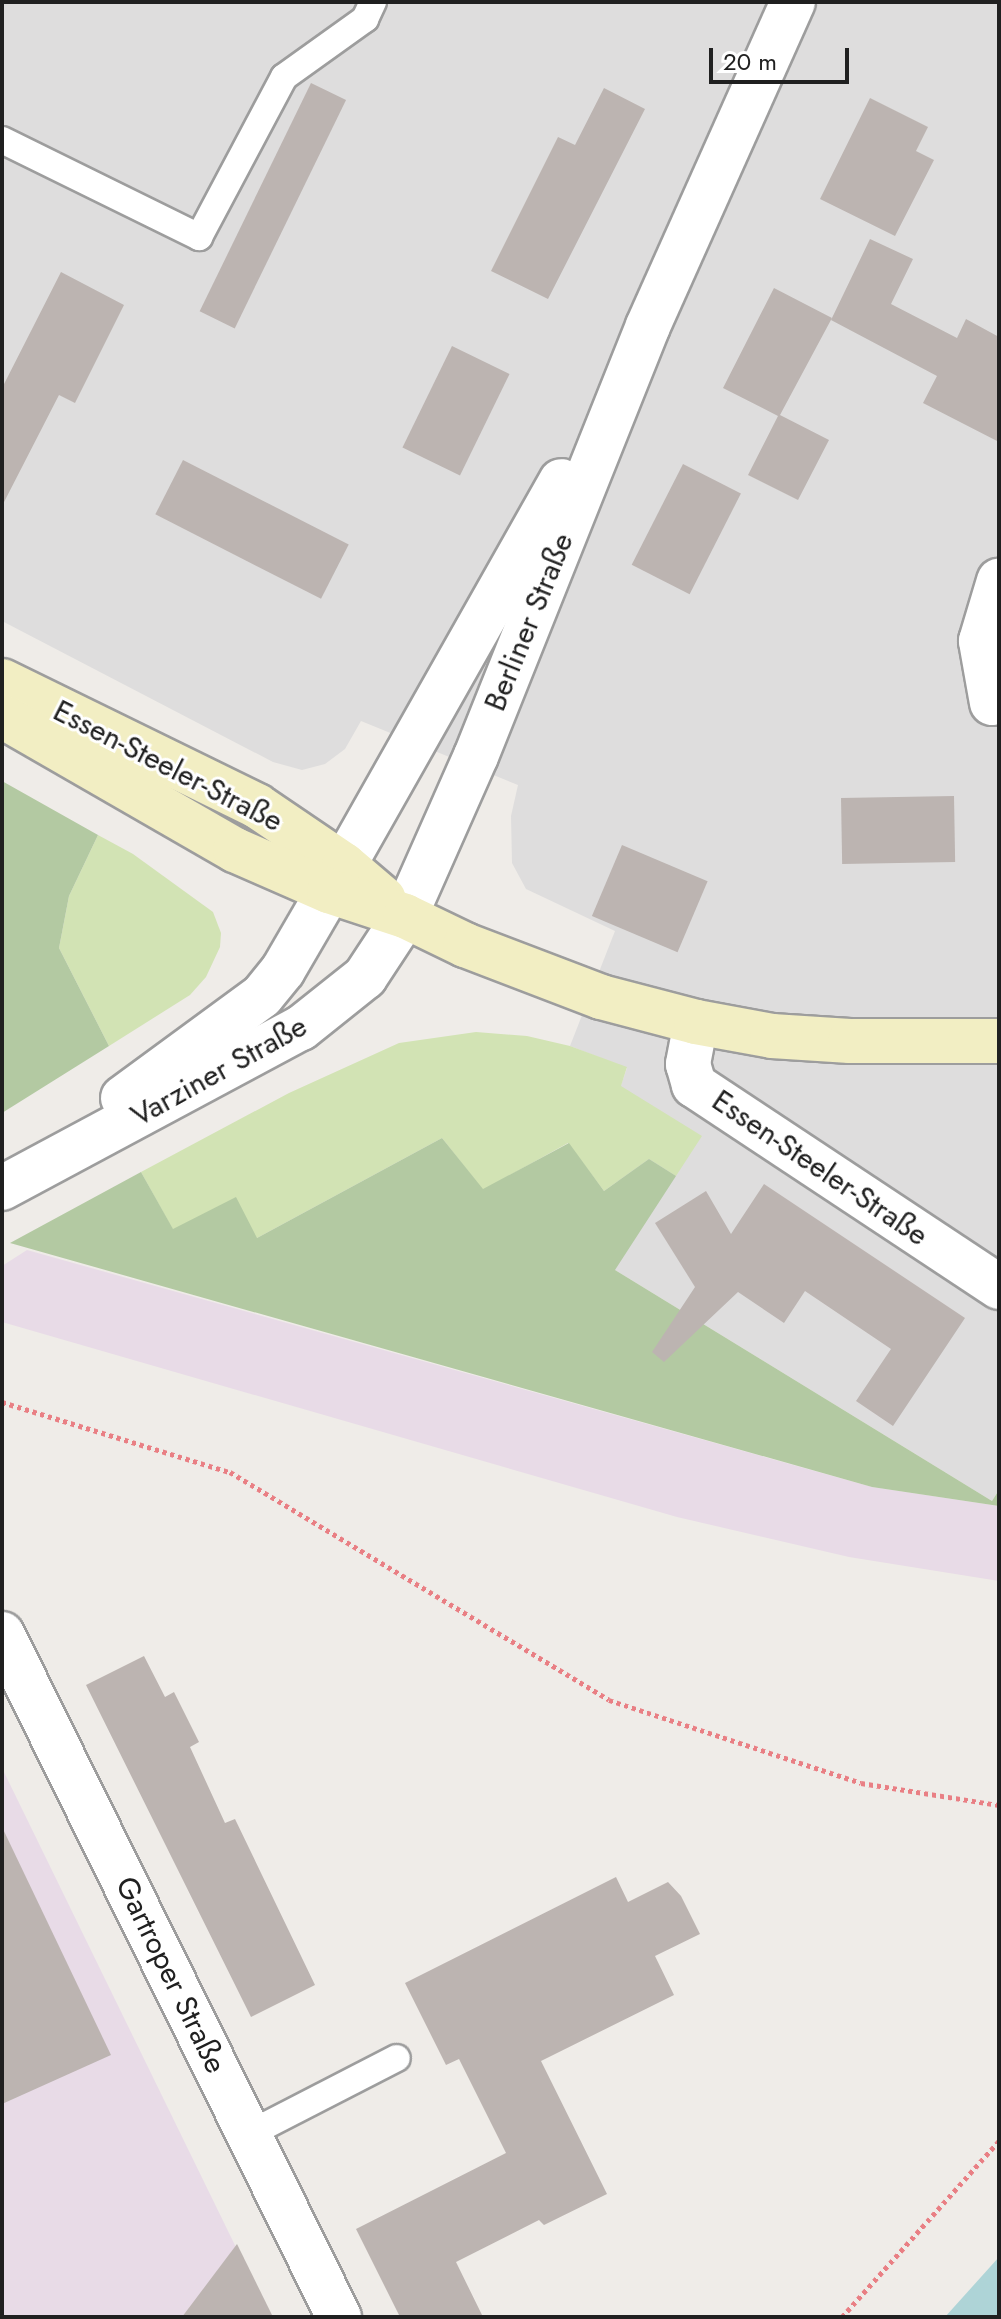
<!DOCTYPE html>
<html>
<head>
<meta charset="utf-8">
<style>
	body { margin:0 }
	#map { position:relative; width:1001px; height:2319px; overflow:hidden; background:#efece8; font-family:Jost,sans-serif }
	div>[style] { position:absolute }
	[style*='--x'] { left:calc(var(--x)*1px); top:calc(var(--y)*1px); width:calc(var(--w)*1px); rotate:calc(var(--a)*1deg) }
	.residential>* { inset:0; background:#dedddd }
	.industrial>* { inset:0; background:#e8dbe7 }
	.grass>* { inset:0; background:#d2e3b4 }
	.forest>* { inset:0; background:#b3c9a2 }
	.water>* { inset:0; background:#aed4d7 }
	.building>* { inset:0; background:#bcb4b1; transform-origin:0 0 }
	.path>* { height:5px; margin-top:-2.5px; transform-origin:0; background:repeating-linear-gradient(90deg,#e97f84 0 4px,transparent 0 8px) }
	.roads { filter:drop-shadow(2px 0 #9d9d9d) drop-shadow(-2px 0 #9d9d9d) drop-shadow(0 2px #9d9d9d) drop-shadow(0 -2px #9d9d9d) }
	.service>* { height:26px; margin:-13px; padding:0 13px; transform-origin:13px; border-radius:13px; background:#fff }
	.minor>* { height:44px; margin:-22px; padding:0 22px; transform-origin:22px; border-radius:22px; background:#fff }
	.tertiary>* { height:44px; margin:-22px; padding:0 22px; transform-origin:22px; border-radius:22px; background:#fff }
	.secondary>* { height:44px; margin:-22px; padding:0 22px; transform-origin:22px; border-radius:22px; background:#f2eec3 }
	span { translate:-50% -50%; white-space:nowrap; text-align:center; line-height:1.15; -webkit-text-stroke:6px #fff; paint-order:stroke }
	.street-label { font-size:30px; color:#202020 }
	.frame { position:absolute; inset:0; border:4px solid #202020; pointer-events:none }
	.scale { position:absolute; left:709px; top:48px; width:140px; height:36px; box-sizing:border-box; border:4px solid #202020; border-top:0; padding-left:10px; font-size:24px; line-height:28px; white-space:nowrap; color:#202020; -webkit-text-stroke:6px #fff; paint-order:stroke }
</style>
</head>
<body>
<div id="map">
	<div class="residential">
		<div style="clip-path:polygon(2px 2px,999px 2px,999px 1490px,992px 1501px,615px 1270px,621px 1085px,627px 1068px,570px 1046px,615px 931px,526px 889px,512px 863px,511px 816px,518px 785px,361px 721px,345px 749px,325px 764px,302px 770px,273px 762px,2px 621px)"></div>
	</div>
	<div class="industrial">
		<div style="clip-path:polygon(27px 1250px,872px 1487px,999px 1506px,999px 1581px,849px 1557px,677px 1517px,2px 1322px,2px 1266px)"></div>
		<div style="clip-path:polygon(2px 1768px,270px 2317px,2px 2317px)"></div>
	</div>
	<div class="grass">
		<div style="clip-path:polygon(98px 835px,133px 854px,213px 912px,221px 933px,220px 947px,206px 977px,190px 995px,109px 1046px,59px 948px,69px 896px)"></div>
		<div style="clip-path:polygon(476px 1032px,527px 1036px,570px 1046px,627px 1067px,621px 1086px,702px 1136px,676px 1176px,649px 1159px,604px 1191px,568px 1143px,483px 1190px,442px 1138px,257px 1238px,173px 1230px,141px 1172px,289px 1093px,399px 1043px)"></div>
	</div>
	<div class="forest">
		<div style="clip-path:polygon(2px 781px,98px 835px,69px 896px,59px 948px,109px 1046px,2px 1113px)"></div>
		<div style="clip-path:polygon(442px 1138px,483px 1189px,569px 1143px,604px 1191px,649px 1159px,676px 1176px,615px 1270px,992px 1501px,999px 1490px,999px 1506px,872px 1487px,10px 1243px,141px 1172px,173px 1229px,236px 1197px,257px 1238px)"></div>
	</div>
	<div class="water">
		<div style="clip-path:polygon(999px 2257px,999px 2317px,945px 2317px)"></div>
	</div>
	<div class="building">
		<div style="left:311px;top:83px;width:39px;height:254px;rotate:26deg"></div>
		<div style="clip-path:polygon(604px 88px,645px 109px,548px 299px,491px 271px,558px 137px,575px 145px)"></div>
		<div style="clip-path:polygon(870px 98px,928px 127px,916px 151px,934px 160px,895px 236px,820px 199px)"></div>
		<div style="clip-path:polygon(870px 239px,913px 259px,891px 304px,957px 338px,966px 319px,999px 337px,999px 442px,923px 403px,937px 376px,831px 320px)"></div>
		<div style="clip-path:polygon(61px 272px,124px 305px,75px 403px,59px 395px,2px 506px,2px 388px)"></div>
		<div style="clip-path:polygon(774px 288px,832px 318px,780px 415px,829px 440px,798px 500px,748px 475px,778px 416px,723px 388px)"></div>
		<div style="left:452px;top:346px;width:64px;height:113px;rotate:26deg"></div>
		<div style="left:183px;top:460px;width:186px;height:61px;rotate:27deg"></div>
		<div style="left:683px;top:464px;width:65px;height:113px;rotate:27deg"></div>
		<div style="left:954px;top:796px;width:66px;height:113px;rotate:89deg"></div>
		<div style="left:622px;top:845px;width:93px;height:77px;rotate:23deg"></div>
		<div style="clip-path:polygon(764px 1184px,965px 1318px,893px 1426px,856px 1401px,891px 1349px,805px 1291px,784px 1323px,738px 1292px,664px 1362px,652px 1352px,695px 1287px,655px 1223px,706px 1191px,731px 1234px)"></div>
		<div style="clip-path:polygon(144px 1656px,165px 1697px,174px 1692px,199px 1742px,190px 1747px,225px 1823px,235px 1819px,315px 1985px,251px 2017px,86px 1685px)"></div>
		<div style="clip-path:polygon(2px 1827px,111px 2055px,2px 2104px)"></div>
		<div style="clip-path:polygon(616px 1877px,628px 1902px,668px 1882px,681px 1896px,700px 1934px,655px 1956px,674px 1995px,541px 2061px,607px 2194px,544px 2225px,539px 2220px,456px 2262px,483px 2317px,400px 2317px,356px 2229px,506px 2153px,459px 2059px,446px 2065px,405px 1983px)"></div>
		<div style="clip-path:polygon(237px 2244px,273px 2317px,182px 2317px)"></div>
	</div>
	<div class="path">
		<div style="--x:2;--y:1402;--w:239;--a:17.1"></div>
		<div style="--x:230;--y:1472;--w:442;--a:31"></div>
		<div style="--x:609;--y:1700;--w:265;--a:18.2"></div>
		<div style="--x:861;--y:1783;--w:140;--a:9.1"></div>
		<div style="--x:842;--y:2317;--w:236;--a:-48.3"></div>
	</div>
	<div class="roads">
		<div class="service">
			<div style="--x:2;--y:140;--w:220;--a:26.2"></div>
			<div style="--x:199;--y:237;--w:181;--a:-62"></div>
			<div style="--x:284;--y:77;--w:100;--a:-35.6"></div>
			<div style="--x:365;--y:19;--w:19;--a:-65"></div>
			<div style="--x:249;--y:2134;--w:166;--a:-27.2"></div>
		</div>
		<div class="minor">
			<div style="--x:992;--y:703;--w:63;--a:-100.1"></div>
			<div style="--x:981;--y:641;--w:63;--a:-73.3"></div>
			<div style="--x:344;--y:865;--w:441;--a:-60.5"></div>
			<div style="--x:405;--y:916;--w:175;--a:-66.1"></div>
			<div style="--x:476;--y:756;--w:463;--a:-68.2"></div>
			<div style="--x:648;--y:326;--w:355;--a:-65.9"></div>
			<div style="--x:696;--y:1022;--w:43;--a:100.8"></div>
			<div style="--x:688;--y:1064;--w:22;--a:74"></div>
			<div style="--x:694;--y:1085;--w:366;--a:33.5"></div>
			<div style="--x:2;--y:1634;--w:762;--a:63.74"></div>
		</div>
		<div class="tertiary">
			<div style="--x:123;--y:1098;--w:172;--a:-36.3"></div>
			<div style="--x:262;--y:996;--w:33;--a:-51"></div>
			<div style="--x:283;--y:970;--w:121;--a:-59.8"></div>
			<div style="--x:2;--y:1188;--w:339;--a:-28.2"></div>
			<div style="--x:301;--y:1028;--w:82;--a:-38.6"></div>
			<div style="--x:365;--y:977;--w:73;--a:-56.7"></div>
		</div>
		<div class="secondary">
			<div style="--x:2;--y:681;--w:284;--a:26.1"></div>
			<div style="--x:257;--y:806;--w:105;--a:34.1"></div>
			<div style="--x:344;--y:865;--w:52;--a:40.4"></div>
			<div style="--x:2;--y:716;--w:269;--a:29.9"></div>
			<div style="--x:235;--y:850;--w:103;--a:23.6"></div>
			<div style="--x:329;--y:891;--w:80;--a:18.2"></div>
			<div style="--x:405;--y:916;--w:67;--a:25.8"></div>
			<div style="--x:465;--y:945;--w:146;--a:20.9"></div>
			<div style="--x:601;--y:997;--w:98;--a:14.7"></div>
			<div style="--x:696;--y:1022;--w:77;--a:10.4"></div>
			<div style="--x:772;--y:1036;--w:78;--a:3.7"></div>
			<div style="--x:850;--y:1041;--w:149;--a:0"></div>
		</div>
	</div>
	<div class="street-label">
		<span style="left:529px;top:622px;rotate:-68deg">Berliner Straße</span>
		<span style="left:168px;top:766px;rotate:27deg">Essen-Steeler-Straße</span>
		<span style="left:219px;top:1071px;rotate:-29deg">Varziner Straße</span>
		<span style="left:820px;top:1168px;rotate:34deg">Essen-Steeler-Straße</span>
		<span style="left:171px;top:1975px;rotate:64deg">Gartroper Straße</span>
	</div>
	<div class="frame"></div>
	<div class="scale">20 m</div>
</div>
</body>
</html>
